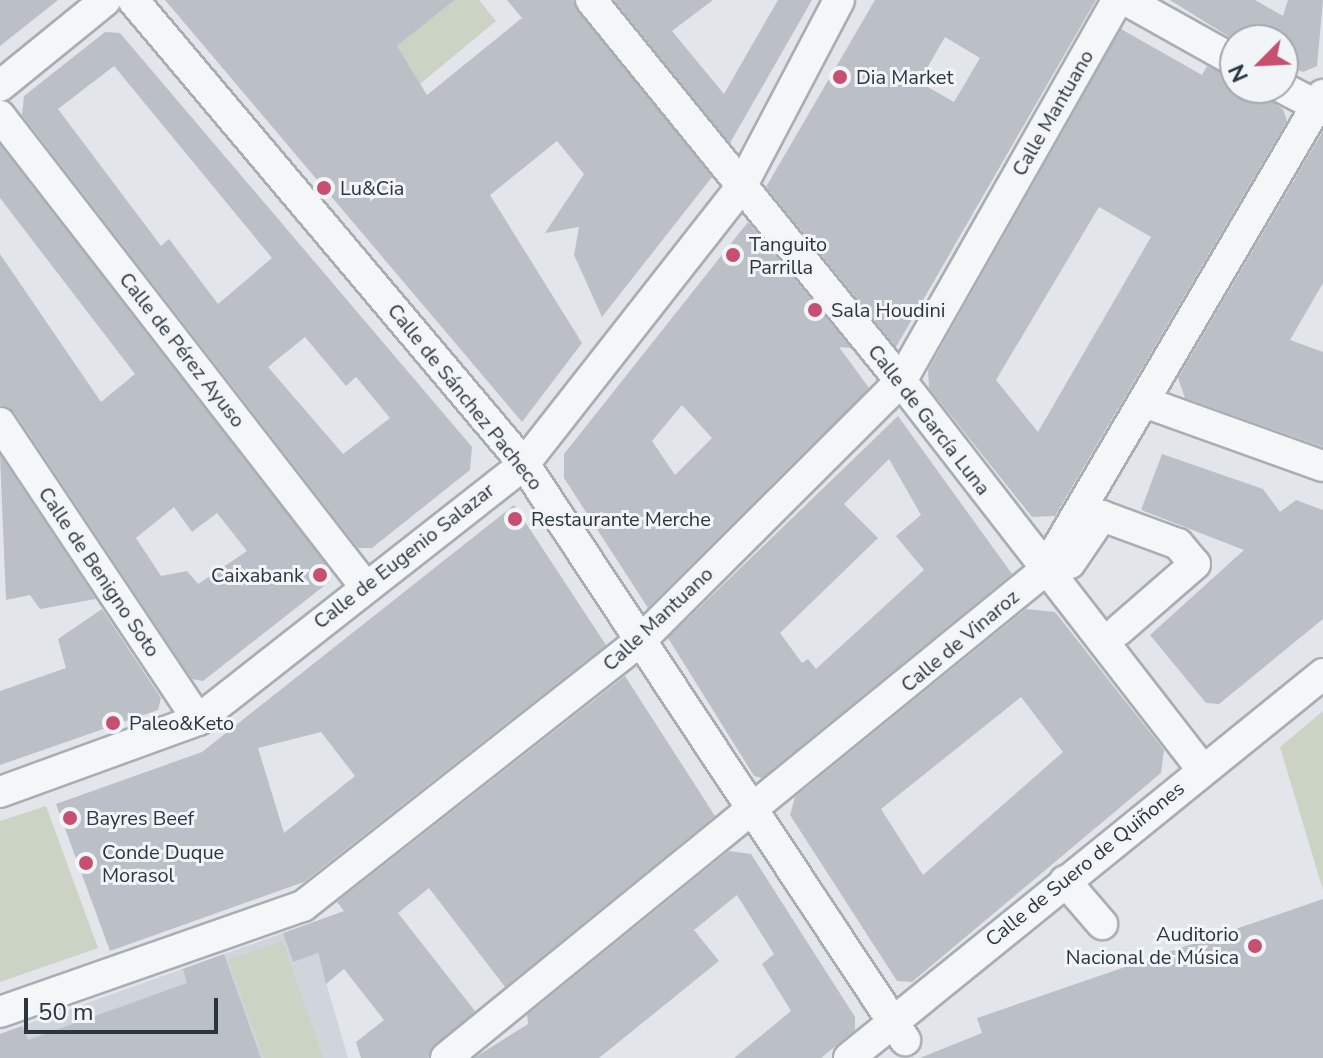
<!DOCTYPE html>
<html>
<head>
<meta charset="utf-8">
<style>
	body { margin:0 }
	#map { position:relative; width:1323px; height:1058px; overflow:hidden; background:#e2e6ea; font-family:"Nunito Sans",sans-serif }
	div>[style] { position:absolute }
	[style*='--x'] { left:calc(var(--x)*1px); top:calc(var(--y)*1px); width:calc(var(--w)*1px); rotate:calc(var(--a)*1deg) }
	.built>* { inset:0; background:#d0d5dc }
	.green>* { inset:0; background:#cad3c4 }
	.building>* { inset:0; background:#bac0c6 }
	.roads { filter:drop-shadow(2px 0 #a7aeb4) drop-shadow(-2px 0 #a7aeb4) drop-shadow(0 2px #a7aeb4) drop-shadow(0 -2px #a7aeb4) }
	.minor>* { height:30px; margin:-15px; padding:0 15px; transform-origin:15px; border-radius:15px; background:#f5f6f8 }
	.dots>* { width:22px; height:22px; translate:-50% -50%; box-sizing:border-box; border:4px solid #f2f5f7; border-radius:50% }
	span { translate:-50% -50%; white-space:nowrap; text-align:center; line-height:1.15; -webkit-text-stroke:6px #f2f5f7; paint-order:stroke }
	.poi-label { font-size:20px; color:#2b3641 }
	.left { translate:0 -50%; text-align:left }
	.right { translate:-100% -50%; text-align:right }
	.street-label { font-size:20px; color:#2b3641 }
	.north { position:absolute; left:1219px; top:24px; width:80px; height:80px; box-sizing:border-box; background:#f2f5f7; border:2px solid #a2a9ae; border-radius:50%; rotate:246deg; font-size:22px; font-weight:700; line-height:32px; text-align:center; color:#2b3641 }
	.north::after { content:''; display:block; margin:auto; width:28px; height:36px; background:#c74f6f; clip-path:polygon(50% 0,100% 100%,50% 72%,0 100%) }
	.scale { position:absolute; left:24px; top:998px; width:194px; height:36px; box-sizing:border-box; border:4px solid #2b3641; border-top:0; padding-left:10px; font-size:24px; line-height:28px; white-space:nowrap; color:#2b3641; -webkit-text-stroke:6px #f2f5f7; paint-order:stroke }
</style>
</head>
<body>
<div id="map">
	<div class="built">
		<div style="clip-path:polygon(309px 924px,348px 1058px,0 1058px,0 1034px)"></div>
	</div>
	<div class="green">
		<div style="clip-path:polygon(455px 0,479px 0,496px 21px,420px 84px,397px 46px)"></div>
		<div style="clip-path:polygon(1323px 711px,1323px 890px,1280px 747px)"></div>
		<div style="clip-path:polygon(46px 806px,98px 948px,0 982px,0 821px)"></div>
		<div style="clip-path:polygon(283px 941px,323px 1058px,264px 1058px,228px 960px)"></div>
	</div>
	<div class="building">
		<div style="clip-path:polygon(0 0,58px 0,0 46px)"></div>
		<div style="clip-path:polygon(165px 0,455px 0,397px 46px,427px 95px,522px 18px,507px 0,573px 0,712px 177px,602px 317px,574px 255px,579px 227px,545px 233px,584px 174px,557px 141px,490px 195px,582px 343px,522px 422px)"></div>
		<div style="clip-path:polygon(614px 0,713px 0,672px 31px,724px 94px,778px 0,812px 0,730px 143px)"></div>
		<div style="clip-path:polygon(evenodd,875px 0,1096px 0,896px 347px,766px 187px,875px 0,945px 37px,980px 58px,954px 102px,919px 82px,945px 37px)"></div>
		<div style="clip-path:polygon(1170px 0,1255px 0,1283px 16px,1288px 0,1323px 0,1317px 66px,1303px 72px,1283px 65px,1283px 40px,1234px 40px)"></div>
		<div style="clip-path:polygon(evenodd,1121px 29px,1202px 75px,1207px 66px,1235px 79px,1235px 88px,1252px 88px,1283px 109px,1287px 121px,1055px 516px,1032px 517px,929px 388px,928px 370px,1121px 29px,1099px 207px,1151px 237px,1038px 432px,996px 380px,1099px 207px)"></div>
		<div style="clip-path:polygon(evenodd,105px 32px,120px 33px,472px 447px,470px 470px,372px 548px,358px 548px,22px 115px,24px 96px,105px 32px,114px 66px,272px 258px,218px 304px,169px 239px,161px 246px,58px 109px,114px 66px,105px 32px,305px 337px,346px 386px,356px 377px,390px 418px,343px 454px,268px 367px,305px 337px)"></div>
		<div style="clip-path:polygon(1323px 131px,1323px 283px,1290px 340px,1323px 352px,1323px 447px,1185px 398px,1178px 378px)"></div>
		<div style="clip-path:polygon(evenodd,0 145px,331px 571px,329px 582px,203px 681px,192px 679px,15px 413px,0 405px,0 254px,101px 402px,135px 374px,0 198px,0 145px,174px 507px,192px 532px,217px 513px,247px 551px,198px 584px,187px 571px,161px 576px,136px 538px,174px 507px)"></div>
		<div style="clip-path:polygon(evenodd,748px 222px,851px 348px,839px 347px,869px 388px,648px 608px,564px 478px,564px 454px,748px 222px,682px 405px,712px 438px,675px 475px,652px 441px,682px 405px)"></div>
		<div style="clip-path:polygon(evenodd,898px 416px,1012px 574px,762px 778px,754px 776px,668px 638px,898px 416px,889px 459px,921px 515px,896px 536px,924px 570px,816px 669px,808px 659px,802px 663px,780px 633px,878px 538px,844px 504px,889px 459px)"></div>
		<div style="clip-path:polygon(1162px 454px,1263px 489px,1280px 512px,1296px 500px,1323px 510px,1323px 619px,1219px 704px,1206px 703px,1150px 635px,1244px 550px,1141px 510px)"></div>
		<div style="clip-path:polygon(0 455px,96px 599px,40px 609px,30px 595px,6px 600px)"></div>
		<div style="clip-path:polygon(evenodd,514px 505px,606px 645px,304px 882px,110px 951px,56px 804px,202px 752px,514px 505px,321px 732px,355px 776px,284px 833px,258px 748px,321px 732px)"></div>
		<div style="clip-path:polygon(102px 609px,161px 698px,158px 710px,0 765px,0 691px,66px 668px,58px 639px)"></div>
		<div style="clip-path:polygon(evenodd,1026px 609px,1055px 612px,1164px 750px,1161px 773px,912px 982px,897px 981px,790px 815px,795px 797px,1026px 609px,1021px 697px,1063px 752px,923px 875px,881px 809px,1021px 697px)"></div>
		<div style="clip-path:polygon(625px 676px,715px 816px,505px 987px,429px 888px,398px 913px,475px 1011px,428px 1058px,361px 1058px,356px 1042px,384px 1020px,344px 969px,326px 984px,318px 953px,293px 962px,283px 933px,344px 911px,337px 902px)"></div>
		<div style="clip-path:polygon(729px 851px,751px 854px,855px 1017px,855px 1030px,821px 1058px,734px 1058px,791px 1011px,762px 964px,774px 954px,737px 895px,694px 930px,719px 961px,599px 1058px,474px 1058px,528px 1024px,527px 1015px)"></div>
		<div style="clip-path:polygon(1323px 899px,1323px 1058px,920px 1058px,982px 1033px,977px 1018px)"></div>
		<div style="clip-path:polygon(224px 954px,261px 1058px,0 1058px,0 1034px,22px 1026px,28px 1040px,187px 983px,183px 969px)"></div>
	</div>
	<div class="roads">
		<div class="minor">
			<div style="--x:133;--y:0;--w:607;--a:49.88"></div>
			<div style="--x:524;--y:464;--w:691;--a:56.52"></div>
			<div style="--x:591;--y:0;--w:491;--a:50.9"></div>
			<div style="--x:901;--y:381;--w:491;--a:52.2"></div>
			<div style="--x:1126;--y:0;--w:125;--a:29.2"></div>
			<div style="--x:0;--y:86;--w:136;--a:-39.1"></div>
			<div style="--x:1283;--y:88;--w:45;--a:27.7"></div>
			<div style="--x:0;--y:116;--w:594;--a:52.18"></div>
			<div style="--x:1144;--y:402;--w:190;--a:19.7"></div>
			<div style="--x:0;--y:423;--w:357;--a:56.3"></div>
			<div style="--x:1070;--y:563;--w:57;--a:-55.8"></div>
			<div style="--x:1102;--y:516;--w:81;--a:20.2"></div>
			<div style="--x:1178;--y:544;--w:26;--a:50"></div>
			<div style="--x:1195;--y:564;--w:101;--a:139"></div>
			<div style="--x:0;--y:792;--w:211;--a:-20"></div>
			<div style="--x:198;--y:720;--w:415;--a:-38.1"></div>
			<div style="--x:524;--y:464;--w:352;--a:-51.9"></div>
			<div style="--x:741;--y:187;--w:211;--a:-62.3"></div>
			<div style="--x:1065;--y:881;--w:57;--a:49.3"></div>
			<div style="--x:0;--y:1012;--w:321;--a:-19.3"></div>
			<div style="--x:303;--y:906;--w:429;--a:-38.2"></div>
			<div style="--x:640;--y:641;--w:368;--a:-44.9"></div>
			<div style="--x:901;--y:381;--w:438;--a:-60.4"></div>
			<div style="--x:446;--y:1058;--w:771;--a:-39.16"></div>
			<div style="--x:1044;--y:571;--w:552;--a:-59.62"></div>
			<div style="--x:849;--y:1058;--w:610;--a:-39.01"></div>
		</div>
	</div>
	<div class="dots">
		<div style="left:840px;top:77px;background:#c74f6f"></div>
		<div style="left:324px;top:188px;background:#c74f6f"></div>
		<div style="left:733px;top:255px;background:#c74f6f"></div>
		<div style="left:815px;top:310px;background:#c74f6f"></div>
		<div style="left:515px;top:519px;background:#c74f6f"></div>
		<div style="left:320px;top:575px;background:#c74f6f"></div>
		<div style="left:113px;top:723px;background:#c74f6f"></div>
		<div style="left:70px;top:818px;background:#c74f6f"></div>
		<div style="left:86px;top:863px;background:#c74f6f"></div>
		<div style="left:1255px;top:946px;background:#c74f6f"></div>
	</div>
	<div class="poi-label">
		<span class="left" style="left:856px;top:77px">Dia Market</span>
		<span class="left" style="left:340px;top:188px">Lu&amp;Cia</span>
		<span class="left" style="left:749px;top:256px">Tanguito<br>Parrilla</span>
		<span class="left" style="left:831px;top:310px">Sala Houdini</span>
		<span class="left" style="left:531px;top:519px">Restaurante Merche</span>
		<span class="right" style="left:304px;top:575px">Caixabank</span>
		<span class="left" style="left:129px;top:723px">Paleo&amp;Keto</span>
		<span class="left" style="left:86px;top:818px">Bayres Beef</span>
		<span class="left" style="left:102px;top:864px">Conde Duque<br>Morasol</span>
		<span class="right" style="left:1239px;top:946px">Auditorio<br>Nacional de Música</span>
	</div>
	<div class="street-label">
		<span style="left:1053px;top:113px;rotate:-60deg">Calle Mantuano</span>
		<span style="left:182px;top:350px;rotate:52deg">Calle de Pérez Ayuso</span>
		<span style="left:465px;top:397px;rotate:51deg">Calle de Sánchez Pacheco</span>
		<span style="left:929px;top:420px;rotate:52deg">Calle de García Luna</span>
		<span style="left:404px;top:556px;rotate:-38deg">Calle de Eugenio Salazar</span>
		<span style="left:99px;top:572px;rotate:56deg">Calle de Benigno Soto</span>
		<span style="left:658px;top:619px;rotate:-43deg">Calle Mantuano</span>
		<span style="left:960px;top:641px;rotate:-40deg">Calle de Vinaroz</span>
		<span style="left:1085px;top:864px;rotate:-39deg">Calle de Suero de Quiñones</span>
	</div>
	<div class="north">N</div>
	<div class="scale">50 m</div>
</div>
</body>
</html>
